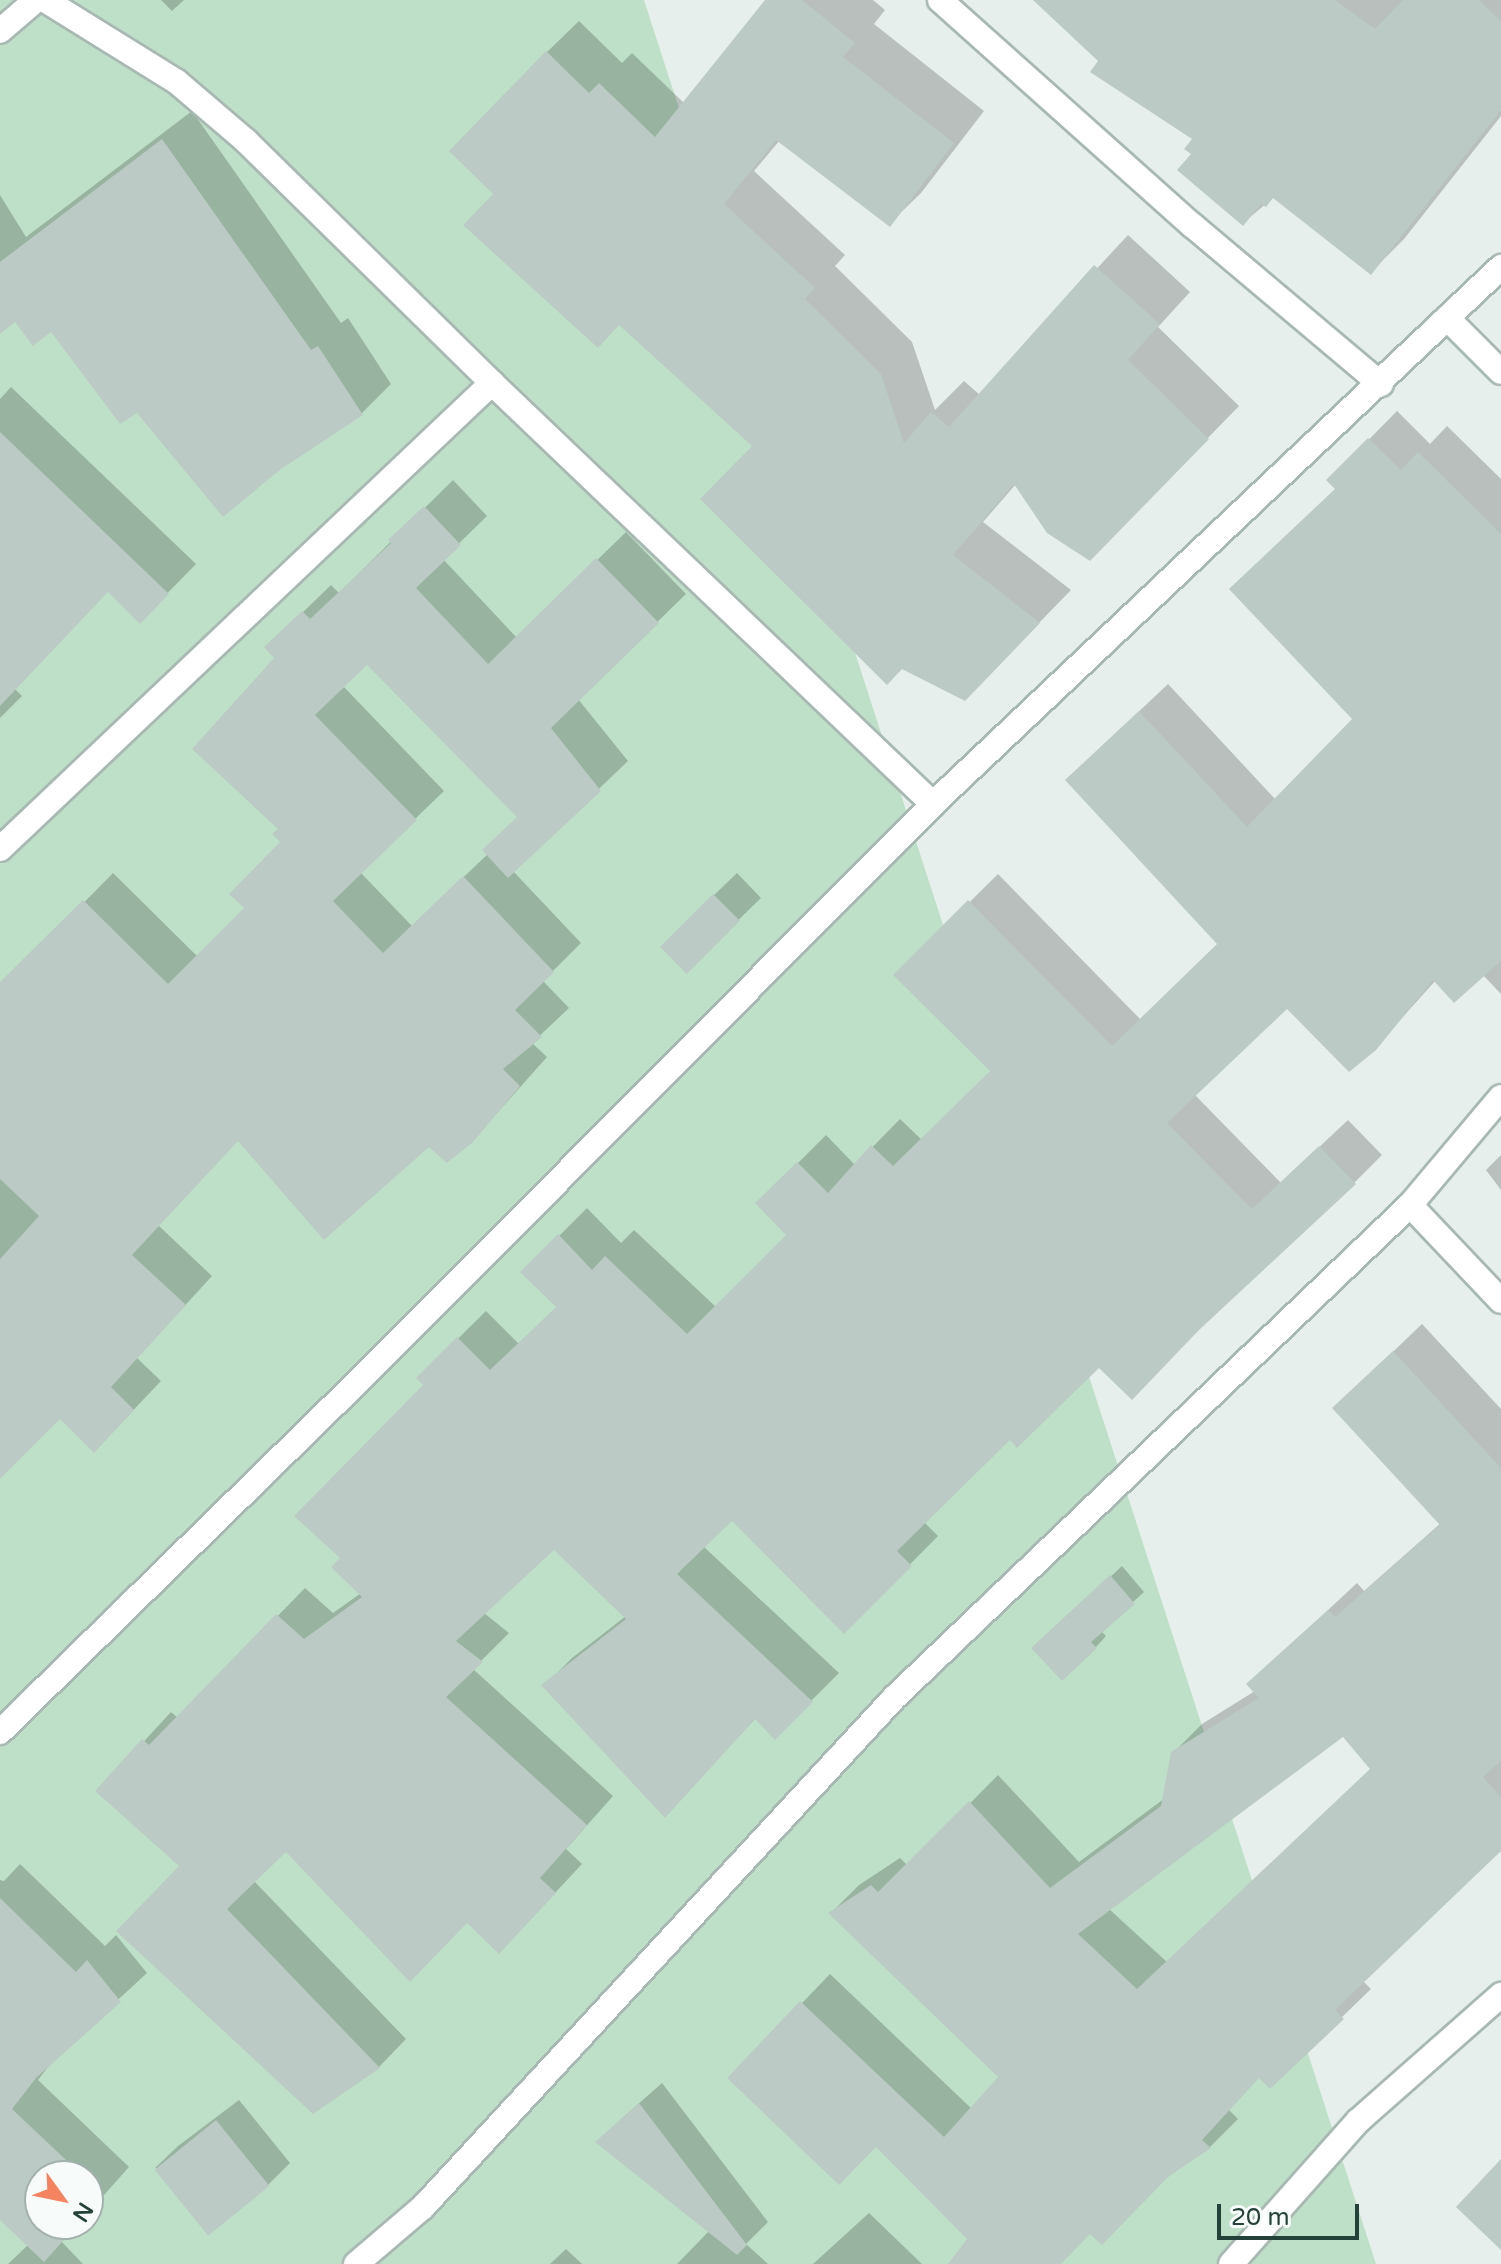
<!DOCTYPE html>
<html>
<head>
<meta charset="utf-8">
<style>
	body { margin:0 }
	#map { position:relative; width:1501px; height:2264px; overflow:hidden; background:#e6efeb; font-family:"Varela Round",sans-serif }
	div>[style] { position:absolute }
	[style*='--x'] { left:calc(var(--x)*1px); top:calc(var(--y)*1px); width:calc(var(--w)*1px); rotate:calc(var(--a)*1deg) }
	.green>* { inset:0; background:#bfe0c8 }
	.shadow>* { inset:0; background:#0003 }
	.building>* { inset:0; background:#bbcac4; transform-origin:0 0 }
	.roads { filter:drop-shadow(2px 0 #a8b8b2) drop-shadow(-2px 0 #a8b8b2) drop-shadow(0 2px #a8b8b2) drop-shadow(0 -2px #a8b8b2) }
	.minor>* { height:24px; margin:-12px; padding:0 12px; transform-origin:12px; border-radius:12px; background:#fff }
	span { translate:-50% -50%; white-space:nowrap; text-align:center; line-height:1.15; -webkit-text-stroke:7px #f7fbf9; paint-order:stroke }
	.north { position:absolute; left:24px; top:2160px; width:80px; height:80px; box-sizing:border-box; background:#f7fbf9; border:2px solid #a3b1ad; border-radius:50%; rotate:123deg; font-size:22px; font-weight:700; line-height:32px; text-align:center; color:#24423a }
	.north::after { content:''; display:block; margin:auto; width:28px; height:36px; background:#f4845f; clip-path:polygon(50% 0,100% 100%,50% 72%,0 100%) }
	.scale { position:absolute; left:1217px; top:2204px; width:142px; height:36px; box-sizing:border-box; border:4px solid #24423a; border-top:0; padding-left:10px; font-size:24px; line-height:28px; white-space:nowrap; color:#24423a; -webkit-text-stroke:6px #f7fbf9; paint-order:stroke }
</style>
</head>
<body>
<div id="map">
	<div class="green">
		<div style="clip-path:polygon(evenodd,0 0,644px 0,1376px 2264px,0 2264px,0 0,40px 2176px,88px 2176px,88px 2224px,40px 2224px,40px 2176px)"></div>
	</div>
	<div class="shadow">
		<div style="clip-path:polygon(161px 0,184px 0,172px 11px)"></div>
		<div style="clip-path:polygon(768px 0,873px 0,885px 10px,874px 24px,984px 111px,921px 193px,889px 224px,780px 140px,754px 171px,845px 255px,835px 266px,912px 342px,935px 410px,964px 381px,980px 395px,1128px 235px,1190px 292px,1158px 327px,1239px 406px,1122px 526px,1016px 484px,983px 522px,1071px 590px,997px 666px,754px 445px,495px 194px,547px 52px,579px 21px,622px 63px,632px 53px,684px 103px)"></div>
		<div style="clip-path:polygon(1036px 0,1501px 0,1501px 116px,1404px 239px,1370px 273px,1274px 197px,1243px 223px,1194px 154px,1195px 138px,1101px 61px)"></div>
		<div style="clip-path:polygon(192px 111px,341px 323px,348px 318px,391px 384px,362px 413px,137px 410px,52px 329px,16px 319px,0 331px,0 195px,26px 237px)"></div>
		<div style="clip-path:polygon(11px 387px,196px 564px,140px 621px,108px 590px,15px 689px,22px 696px,0 718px,0 399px)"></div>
		<div style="clip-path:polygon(1397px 411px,1430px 444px,1447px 426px,1501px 479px,1501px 994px,1483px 975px,1436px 980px,1375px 1048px,1287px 1006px,1194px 1094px,1281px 1183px,1348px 1120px,1382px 1155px,1354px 1183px,1099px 1365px,1010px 1438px,924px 1522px,938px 1536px,844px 1631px,732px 1518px,703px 1546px,839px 1673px,775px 1737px,756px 1718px,665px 1815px,544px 1686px,572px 1658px,626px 1616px,554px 1548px,484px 1613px,509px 1633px,473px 1669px,613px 1796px,566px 1849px,582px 1864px,527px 1923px,467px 1921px,287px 1849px,254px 1881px,406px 2039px,379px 2067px,313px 2111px,182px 1866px,98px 1791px,171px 1712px,178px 1718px,305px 1588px,333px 1613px,361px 1593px,343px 1558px,426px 1385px,418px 1378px,486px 1311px,519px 1344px,558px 1307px,523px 1272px,587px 1208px,621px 1243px,634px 1230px,716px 1307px,789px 1235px,758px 1203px,826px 1135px,855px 1165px,900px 1119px,922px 1140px,992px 1071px,896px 975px,998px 874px,1141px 1020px,1219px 944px,1095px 753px,1168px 684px,1276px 800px,1355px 719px,1337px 488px,1329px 480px)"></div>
		<div style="clip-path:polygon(evenodd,453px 480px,487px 516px,443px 559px,517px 638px,626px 532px,686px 594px,578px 699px,628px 761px,513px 871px,581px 943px,543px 981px,569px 1008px,532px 1043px,547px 1057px,473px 1140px,429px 1144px,239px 1139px,158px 1225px,212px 1276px,137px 1358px,161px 1381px,122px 1422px,60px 1417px,0 1442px,0 988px,113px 873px,198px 957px,246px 908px,283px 842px,277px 657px,267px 647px,331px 585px,339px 593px,453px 480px,367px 662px,519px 816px,489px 853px,412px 926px,360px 872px,444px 791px,343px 686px,367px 662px)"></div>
		<div style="clip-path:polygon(737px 873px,761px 898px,686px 971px,684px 924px)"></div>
		<div style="clip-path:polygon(1501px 1155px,1501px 1190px,1486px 1170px)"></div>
		<div style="clip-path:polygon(evenodd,1422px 1324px,1501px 1409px,1501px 1850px,1363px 1981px,1371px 1989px,1342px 2017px,1260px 2076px,1229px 2110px,1238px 2119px,1210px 2147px,1090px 2232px,1058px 2264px,950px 2264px,970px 2239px,876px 2145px,730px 2078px,830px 1974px,972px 2109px,1001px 2077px,831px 1913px,859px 1885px,900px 1858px,908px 1866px,998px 1775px,1079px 1862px,1165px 1798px,1173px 1753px,1202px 1724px,1255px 1691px,1249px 1684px,1357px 1583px,1364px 1591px,1441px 1523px,1334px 1408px,1422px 1324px,1343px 1734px,1372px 1768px,1167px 1962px,1109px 1909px,1343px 1734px)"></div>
		<div style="clip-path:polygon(1122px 1566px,1144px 1592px,1101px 1631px,1106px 1636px,1096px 1647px,1045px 1638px)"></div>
		<div style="clip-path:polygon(20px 1864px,105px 1946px,116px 1935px,147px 1973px,55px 2058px,38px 2080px,129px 2167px,88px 2213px,88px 2176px,40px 2176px,40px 2224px,78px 2224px,62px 2242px,83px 2264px,8px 2264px,29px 2244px,0 2218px,0 1880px,4px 1881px)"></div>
		<div style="clip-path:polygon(662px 2083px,768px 2222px,746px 2244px,768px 2264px,677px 2264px,710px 2230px,620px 2120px)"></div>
		<div style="clip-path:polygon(239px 2100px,290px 2163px,268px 2185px,155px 2168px,178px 2146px)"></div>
		<div style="clip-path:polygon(869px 2213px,922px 2264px,813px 2264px)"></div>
		<div style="clip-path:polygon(566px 2249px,582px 2264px,550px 2264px)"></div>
	</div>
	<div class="building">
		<div style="clip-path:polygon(765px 0,802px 0,855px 43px,843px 57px,954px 143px,890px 227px,776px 140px,724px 204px,815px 288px,805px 299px,881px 374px,904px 443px,931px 412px,949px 427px,1094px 265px,1160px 324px,1128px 360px,1209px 439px,1090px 561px,1047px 533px,1014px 484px,953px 555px,1040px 623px,965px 701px,902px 669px,887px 685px,700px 499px,752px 446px,619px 325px,598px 348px,463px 225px,493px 194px,449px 151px,546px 51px,589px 93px,599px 83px,655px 137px)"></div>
		<div style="clip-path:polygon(1033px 0,1335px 0,1375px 29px,1403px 0,1479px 0,1501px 21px,1501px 110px,1371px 275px,1273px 198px,1266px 207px,1261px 204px,1243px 226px,1177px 170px,1191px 154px,1184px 149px,1192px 139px,1090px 72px,1098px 61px)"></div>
		<div style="clip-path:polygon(162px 139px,311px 350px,318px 346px,363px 415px,281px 469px,223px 517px,137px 413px,120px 424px,51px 332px,33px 346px,15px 322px,0 334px,0 262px)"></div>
		<div style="clip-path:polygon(0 432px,169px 594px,140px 624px,108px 592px,0 706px)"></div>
		<div style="clip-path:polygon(1368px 438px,1401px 470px,1418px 452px,1501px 534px,1501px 961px,1454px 1003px,1433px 980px,1376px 1050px,1349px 1072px,1287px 1009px,1167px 1123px,1252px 1209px,1319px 1146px,1356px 1184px,1199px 1330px,1132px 1400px,1099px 1368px,1017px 1448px,1010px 1440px,897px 1551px,912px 1566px,844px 1634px,732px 1521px,677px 1574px,813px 1702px,775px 1740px,755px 1719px,665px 1818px,541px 1685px,626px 1619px,554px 1550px,456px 1641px,483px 1662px,446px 1697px,587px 1825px,540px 1878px,556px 1893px,499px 1954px,467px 1923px,410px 1982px,286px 1852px,227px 1909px,380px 2068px,313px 2114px,116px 1931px,179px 1866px,95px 1791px,142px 1739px,149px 1745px,276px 1614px,304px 1639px,362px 1597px,331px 1567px,340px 1558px,294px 1516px,423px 1385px,416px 1378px,457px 1337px,490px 1370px,556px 1307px,520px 1272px,558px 1234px,592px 1270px,605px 1256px,687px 1334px,786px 1235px,755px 1203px,797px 1162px,828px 1193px,871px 1145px,893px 1166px,990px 1071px,893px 975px,968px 900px,1112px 1046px,1217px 944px,1065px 780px,1139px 711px,1247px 827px,1352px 719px,1229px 589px,1335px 489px,1326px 480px)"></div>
		<div style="clip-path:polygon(424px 506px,461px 545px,416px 588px,488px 664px,596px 558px,659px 623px,551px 728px,601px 791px,508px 878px,482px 850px,517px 817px,367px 665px,315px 715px,417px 820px,333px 901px,383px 953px,463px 876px,554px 972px,515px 1010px,542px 1037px,503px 1069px,520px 1086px,473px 1142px,447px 1163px,429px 1147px,324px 1240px,238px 1141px,132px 1255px,186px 1305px,111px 1387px,134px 1410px,94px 1453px,60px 1419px,0 1479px,0 1259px,39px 1216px,0 1179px,0 982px,83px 900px,168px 984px,244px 908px,229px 894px,280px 842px,272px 834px,278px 829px,192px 749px,274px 658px,264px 647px,302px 611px,310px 619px,391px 543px,388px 540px)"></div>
		<div style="left:713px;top:894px;width:38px;height:75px;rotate:45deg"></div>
		<div style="clip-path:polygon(evenodd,1393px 1351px,1501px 1468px,1501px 1761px,1483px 1777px,1501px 1797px,1501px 1851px,1335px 2010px,1344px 2019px,1270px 2089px,1259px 2078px,1202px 2140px,1211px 2148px,1169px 2176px,1102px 2245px,1090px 2234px,1061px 2264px,948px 2264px,967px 2239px,876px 2147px,839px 2185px,727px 2078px,800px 2001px,944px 2137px,998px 2077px,828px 1913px,871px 1885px,878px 1892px,969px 1801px,1050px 1888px,1161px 1806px,1171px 1752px,1259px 1698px,1246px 1684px,1328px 1610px,1335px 1617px,1440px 1525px,1332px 1408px,1393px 1351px,1343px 1737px,1370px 1769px,1137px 1989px,1078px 1934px,1343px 1737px)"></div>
		<div style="clip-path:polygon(1110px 1575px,1135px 1604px,1091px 1642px,1097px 1648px,1062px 1681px,1031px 1648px)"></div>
		<div style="clip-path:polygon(0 1898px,76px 1972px,87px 1960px,121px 2002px,36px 2078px,12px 2109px,83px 2176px,40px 2176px,40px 2224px,78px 2224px,44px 2262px,0 2220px)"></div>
		<div style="clip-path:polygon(639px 2103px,747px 2245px,737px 2255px,595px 2142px)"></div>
		<div style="left:216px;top:2120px;width:85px;height:79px;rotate:51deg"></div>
		<div style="clip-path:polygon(1501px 2159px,1501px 2250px,1456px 2207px)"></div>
	</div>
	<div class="roads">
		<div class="minor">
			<div style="--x:45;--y:0;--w:155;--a:31.8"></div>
			<div style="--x:177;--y:82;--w:91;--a:40.5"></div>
			<div style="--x:246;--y:141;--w:345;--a:44.5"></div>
			<div style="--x:492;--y:383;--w:610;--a:43.67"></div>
			<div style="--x:940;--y:0;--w:338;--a:41.8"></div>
			<div style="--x:1192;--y:225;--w:247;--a:40.1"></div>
			<div style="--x:0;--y:31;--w:48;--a:-40.7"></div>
			<div style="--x:1447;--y:318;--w:76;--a:45"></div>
			<div style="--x:0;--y:849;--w:678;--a:-43.45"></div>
			<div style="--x:1410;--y:1205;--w:132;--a:46.5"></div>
			<div style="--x:0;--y:1732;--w:528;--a:-44.39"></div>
			<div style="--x:377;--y:1363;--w:788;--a:-45.15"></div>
			<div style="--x:933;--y:804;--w:782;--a:-43.39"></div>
			<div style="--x:356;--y:2264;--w:88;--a:-40.4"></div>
			<div style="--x:423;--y:2207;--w:695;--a:-47.22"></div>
			<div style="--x:895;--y:1697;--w:712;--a:-43.69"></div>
			<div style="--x:1410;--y:1205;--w:141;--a:-49.9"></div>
			<div style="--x:1231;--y:2264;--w:191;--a:-48.4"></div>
			<div style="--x:1358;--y:2121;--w:191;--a:-41.4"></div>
		</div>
	</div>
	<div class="north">N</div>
	<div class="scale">20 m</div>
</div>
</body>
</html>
